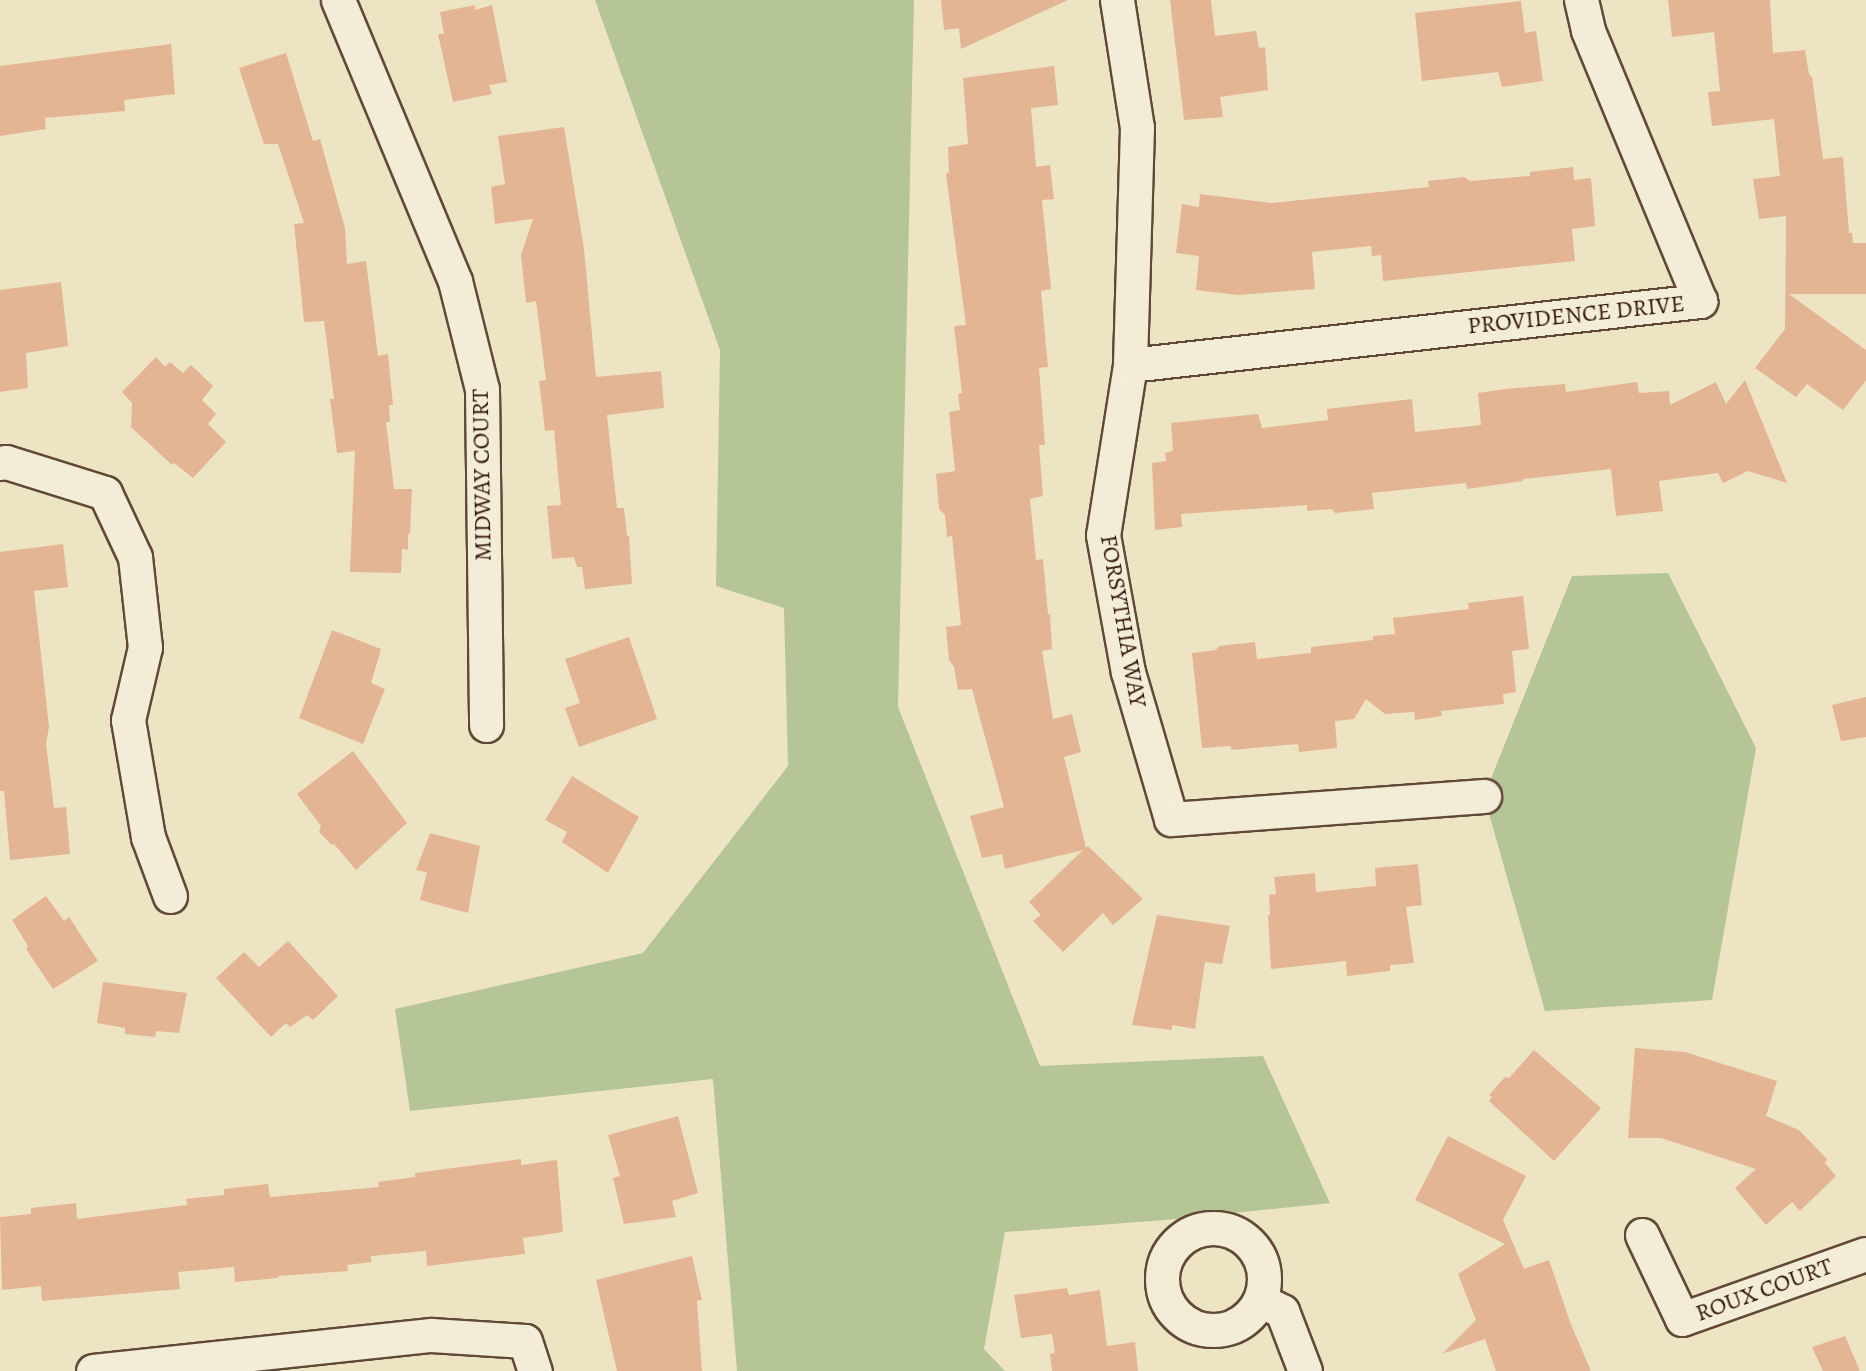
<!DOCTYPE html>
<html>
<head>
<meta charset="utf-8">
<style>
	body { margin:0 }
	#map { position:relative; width:1866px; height:1371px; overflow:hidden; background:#ede4c3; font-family:Alegreya,serif }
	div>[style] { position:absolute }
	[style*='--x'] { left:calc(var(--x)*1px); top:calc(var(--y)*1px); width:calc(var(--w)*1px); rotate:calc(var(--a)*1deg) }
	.green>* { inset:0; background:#b5c596 }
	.building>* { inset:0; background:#e4b595 }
	.roads { filter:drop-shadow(2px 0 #614937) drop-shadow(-2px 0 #614937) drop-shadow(0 2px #614937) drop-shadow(0 -2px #614937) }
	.street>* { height:33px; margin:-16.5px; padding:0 16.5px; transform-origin:16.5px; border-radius:16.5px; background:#f3edd8 }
	.street>.ring { margin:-16.5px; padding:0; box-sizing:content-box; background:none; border:33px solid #f3edd8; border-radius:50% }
	span { translate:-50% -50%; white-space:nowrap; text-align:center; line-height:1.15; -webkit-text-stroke:5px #f3edd8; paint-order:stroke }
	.street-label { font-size:24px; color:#321508 }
</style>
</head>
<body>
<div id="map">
	<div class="green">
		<div style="clip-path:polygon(595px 0,914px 0,898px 707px,1040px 1066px,1263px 1056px,1330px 1203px,1165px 1220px,1005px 1232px,984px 1349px,1005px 1371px,737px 1371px,713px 1079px,410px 1111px,395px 1009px,643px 953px,788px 766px,784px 608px,716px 586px,720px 350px)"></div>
		<div style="clip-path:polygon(1668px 573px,1756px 748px,1712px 1000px,1545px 1011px,1484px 796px,1572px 576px)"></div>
	</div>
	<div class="building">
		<div style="clip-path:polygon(941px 0,1068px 0,961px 49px,959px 28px,944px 30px)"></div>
		<div style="clip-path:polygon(1170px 0,1211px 0,1215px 36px,1256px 31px,1259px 48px,1265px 47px,1268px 90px,1220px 97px,1223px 117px,1184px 120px)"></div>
		<div style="clip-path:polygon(1668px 0,1770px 0,1773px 53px,1805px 50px,1809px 74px,1812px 77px,1823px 159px,1843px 157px,1849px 233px,1852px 233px,1853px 243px,1866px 243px,1866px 294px,1789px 294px,1866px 350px,1866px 380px,1843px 410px,1807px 384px,1796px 397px,1755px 368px,1785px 329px,1786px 216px,1759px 219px,1753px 179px,1780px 176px,1774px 119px,1712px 126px,1708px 92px,1720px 91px,1714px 32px,1672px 37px)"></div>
		<div style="clip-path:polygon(1521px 1px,1525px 33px,1536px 31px,1543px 81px,1502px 87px,1498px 72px,1422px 81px,1415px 13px)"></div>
		<div style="clip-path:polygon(475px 5px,475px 10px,492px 5px,507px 82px,489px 85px,492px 94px,453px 102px,438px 34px,444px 34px,440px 12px)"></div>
		<div style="clip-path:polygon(171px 44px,175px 94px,124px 100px,125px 111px,45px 118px,46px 129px,0 136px,0 66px)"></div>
		<div style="clip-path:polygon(286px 53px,313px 141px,320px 139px,345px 228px,347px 264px,366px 261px,378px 356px,388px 354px,393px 405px,389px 405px,390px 422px,386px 422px,394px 489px,412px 489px,410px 534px,408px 534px,408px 550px,402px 549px,401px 573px,350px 572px,355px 451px,337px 453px,330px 399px,334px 399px,324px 321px,304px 322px,294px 224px,304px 223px,278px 144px,264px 144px,239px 68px)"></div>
		<div style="clip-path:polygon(1054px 66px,1058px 105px,1031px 108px,1036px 167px,1050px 165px,1054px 199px,1042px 200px,1051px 289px,1041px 291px,1048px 367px,1039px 368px,1045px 445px,1039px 445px,1043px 496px,1030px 499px,1036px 560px,1043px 559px,1048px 614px,1050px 614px,1052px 649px,1042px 651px,1053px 719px,1072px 714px,1081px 752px,1064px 757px,1086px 848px,1088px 846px,1143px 899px,1113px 925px,1103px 913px,1063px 952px,1033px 921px,1041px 915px,1029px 902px,1083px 850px,1005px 869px,1002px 854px,982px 858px,970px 816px,1004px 807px,972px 689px,958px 690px,954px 667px,949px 660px,946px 627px,961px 625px,952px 536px,947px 537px,945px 515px,939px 509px,936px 474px,955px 471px,949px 412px,960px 410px,958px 394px,962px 393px,954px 326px,966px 325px,946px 174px,949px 172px,948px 147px,968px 144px,963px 78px)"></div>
		<div style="clip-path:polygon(564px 127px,584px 249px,596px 377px,661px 371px,664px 408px,607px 415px,617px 508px,624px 508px,627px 536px,629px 536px,632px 584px,585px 589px,582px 567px,577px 567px,574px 557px,552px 559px,547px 506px,561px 505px,554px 430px,545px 431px,539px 381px,546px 380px,536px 301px,526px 303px,521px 255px,533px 219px,495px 224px,491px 187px,505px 184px,498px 136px)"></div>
		<div style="clip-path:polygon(1573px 167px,1574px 180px,1591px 178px,1595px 226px,1572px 229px,1575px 261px,1383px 281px,1381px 255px,1372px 256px,1371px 246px,1312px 252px,1315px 289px,1238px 295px,1196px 290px,1199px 256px,1176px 253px,1182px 204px,1199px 207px,1200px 194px,1271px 203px,1429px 187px,1428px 181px,1464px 177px,1470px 181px,1530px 176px,1530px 172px)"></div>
		<div style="clip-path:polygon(61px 282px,68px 346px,26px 353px,28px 388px,0 392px,0 290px)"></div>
		<div style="clip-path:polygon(156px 357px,165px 367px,170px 362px,183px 373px,191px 365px,213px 386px,202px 400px,216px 414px,208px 424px,226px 442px,193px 478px,174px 463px,172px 465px,131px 427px,132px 403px,122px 392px)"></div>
		<div style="clip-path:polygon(1745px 380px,1787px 483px,1748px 471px,1723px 483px,1718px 473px,1659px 481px,1663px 511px,1616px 516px,1611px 469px,1523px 479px,1523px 481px,1467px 489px,1466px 483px,1372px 493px,1374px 509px,1335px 513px,1332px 509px,1307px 511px,1307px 505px,1181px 514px,1182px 527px,1155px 530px,1152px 463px,1166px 461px,1165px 453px,1173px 451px,1171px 423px,1258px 414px,1262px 428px,1328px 420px,1327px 409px,1412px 399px,1415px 432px,1481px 425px,1478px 393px,1506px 389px,1565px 384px,1566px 392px,1637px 382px,1639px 393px,1669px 391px,1670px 405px,1716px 382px,1726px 404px)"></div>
		<div style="clip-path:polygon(63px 544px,68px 587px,34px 591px,49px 727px,46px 744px,54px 808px,66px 807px,70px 854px,10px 860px,4px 791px,0 791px,0 552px)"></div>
		<div style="clip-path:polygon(1523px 596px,1529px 649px,1512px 651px,1516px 692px,1503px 694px,1504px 704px,1441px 711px,1442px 716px,1415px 720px,1414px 712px,1385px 714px,1366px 699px,1354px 719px,1335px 721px,1337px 748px,1299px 752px,1298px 744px,1232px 750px,1230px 746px,1202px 748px,1192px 653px,1216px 650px,1219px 646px,1255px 642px,1257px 659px,1311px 653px,1311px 647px,1373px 640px,1373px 636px,1395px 634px,1393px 618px,1469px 609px,1468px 603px)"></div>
		<div style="clip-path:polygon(332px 630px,381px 649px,371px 683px,385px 689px,363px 744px,299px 718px)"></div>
		<div style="clip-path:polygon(629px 637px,657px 719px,579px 747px,565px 708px,580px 703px,565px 659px)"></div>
		<div style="clip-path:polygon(1866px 697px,1866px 737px,1841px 741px,1832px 705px)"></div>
		<div style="clip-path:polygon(353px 751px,407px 823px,356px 870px,334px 844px,332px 845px,319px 832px,321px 826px,297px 794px)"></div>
		<div style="clip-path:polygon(572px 776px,639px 817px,608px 873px,562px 842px,567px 832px,545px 820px)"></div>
		<div style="clip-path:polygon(430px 833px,480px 846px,468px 913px,420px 900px,427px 872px,416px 870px)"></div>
		<div style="clip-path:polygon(1418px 864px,1422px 905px,1406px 907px,1414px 963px,1390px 965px,1390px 971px,1347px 976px,1346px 961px,1271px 969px,1268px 915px,1270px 915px,1269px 895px,1276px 894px,1274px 877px,1315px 873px,1316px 892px,1376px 886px,1375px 868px)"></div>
		<div style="clip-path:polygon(46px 896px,64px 921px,69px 917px,98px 961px,53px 989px,26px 949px,28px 946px,12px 920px)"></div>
		<div style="clip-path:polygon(1157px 915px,1230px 926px,1222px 964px,1205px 962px,1195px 1029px,1172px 1025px,1172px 1030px,1132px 1025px)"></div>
		<div style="clip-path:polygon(288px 941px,338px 996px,313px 1020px,307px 1015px,290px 1027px,286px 1023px,271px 1037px,216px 978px,244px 952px,259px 967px)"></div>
		<div style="clip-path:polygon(103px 982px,187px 993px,179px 1033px,156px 1031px,155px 1037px,125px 1034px,125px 1028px,97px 1023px)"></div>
		<div style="clip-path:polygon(1635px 1048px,1685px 1052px,1777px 1081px,1766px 1116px,1799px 1130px,1827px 1159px,1825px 1163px,1836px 1176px,1800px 1211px,1792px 1202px,1766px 1225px,1735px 1188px,1756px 1169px,1661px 1138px,1628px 1138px)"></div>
		<div style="clip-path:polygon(1534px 1050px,1601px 1108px,1554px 1161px,1489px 1101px,1492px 1097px,1489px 1095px,1505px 1077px,1509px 1078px)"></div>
		<div style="clip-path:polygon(678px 1116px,698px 1193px,672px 1201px,676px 1217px,624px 1224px,613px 1178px,620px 1176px,608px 1135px)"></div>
		<div style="clip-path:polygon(1448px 1136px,1526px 1176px,1503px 1220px,1524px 1269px,1549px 1260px,1570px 1322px,1591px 1371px,1496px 1371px,1485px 1339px,1442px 1354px,1476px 1320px,1458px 1274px,1505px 1244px,1415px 1200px)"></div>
		<div style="clip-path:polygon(521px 1159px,521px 1165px,557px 1160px,563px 1232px,523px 1238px,525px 1254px,427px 1266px,426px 1251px,371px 1256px,371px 1262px,347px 1265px,348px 1271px,278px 1276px,278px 1278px,235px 1282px,234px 1267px,178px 1272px,180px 1289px,42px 1301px,41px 1286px,2px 1290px,0 1217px,31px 1214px,31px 1208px,76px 1203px,77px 1219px,187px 1205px,186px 1199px,224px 1195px,224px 1189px,268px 1184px,270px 1197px,379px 1187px,378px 1182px,415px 1177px,415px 1173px)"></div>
		<div style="clip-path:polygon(692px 1256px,702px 1300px,697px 1301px,702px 1371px,617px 1371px,596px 1280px)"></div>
		<div style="clip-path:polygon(1067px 1288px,1069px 1295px,1100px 1290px,1107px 1346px,1135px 1342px,1138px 1371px,1052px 1371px,1050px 1354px,1055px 1353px,1052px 1334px,1021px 1338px,1014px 1295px)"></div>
		<div style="clip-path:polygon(1845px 1336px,1860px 1371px,1823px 1371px,1812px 1347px)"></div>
	</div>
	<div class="roads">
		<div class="street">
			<div style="--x:338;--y:0;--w:304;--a:67.4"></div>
			<div style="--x:455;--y:281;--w:111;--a:76"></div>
			<div style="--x:482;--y:389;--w:336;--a:89.3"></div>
			<div style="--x:1117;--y:0;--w:129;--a:81.1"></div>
			<div style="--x:1137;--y:127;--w:238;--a:91.7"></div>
			<div style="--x:1130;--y:365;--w:172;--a:99"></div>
			<div style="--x:1103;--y:535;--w:139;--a:79.7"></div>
			<div style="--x:1128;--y:672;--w:153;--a:73.7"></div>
			<div style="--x:1171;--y:819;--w:314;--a:-4.2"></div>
			<div style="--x:1130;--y:365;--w:574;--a:-6.41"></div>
			<div style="--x:1700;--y:301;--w:293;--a:-112.5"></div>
			<div style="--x:1588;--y:30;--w:31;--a:-103"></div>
			<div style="--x:0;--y:463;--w:6;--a:-9"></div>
			<div style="--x:6;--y:462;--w:104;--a:17.4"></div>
			<div style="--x:105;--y:493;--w:71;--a:64.9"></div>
			<div style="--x:135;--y:557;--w:91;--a:83.7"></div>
			<div style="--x:145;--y:647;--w:75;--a:103.1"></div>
			<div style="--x:128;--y:720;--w:119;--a:80.3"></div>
			<div style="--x:148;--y:837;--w:63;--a:69.6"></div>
			<div class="ring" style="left:1162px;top:1228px;width:69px;height:69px"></div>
			<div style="--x:1642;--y:1235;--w:93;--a:64.5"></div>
			<div style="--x:1682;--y:1319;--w:195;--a:-19.5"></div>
			<div style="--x:1260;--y:1300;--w:25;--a:27"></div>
			<div style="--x:1282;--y:1311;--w:64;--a:69"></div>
			<div style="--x:93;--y:1371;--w:340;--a:-6.1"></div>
			<div style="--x:431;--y:1335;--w:94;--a:3.7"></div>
			<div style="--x:525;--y:1341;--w:32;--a:72"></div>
		</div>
	</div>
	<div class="street-label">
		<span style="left:1576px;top:315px;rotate:-6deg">PROVIDENCE DRIVE</span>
		<span style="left:482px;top:475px;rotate:-91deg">MIDWAY COURT</span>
		<span style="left:1123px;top:621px;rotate:80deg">FORSYTHIA WAY</span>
		<span style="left:1764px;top:1290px;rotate:-20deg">ROUX COURT</span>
	</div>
</div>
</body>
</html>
